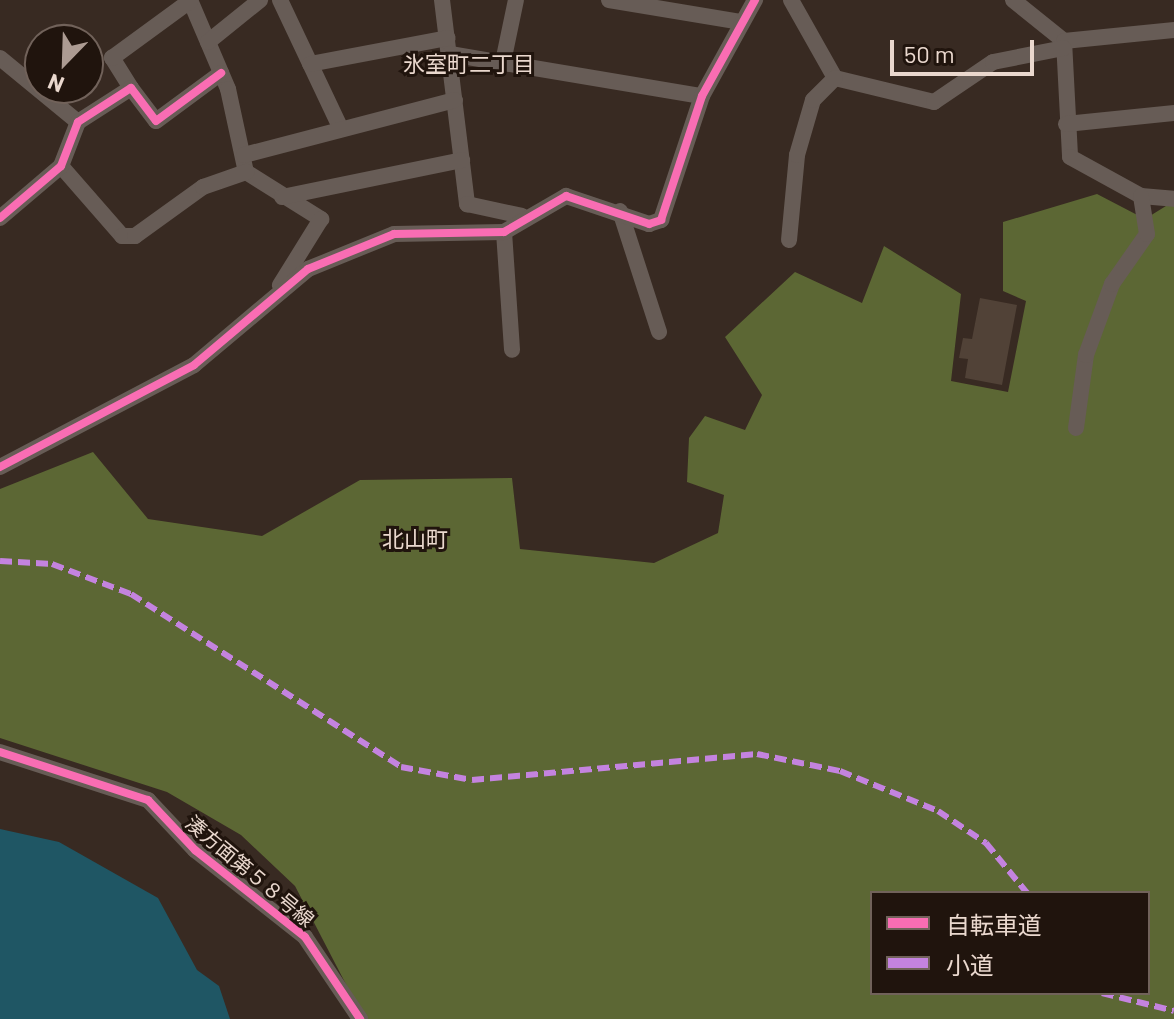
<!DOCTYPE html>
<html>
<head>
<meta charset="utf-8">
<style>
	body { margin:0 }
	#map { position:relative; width:1174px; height:1019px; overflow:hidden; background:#382a22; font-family:Barlow,"Noto Sans JP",sans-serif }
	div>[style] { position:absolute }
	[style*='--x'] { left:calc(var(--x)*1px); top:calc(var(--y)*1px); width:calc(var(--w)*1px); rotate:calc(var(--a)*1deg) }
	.forest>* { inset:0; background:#5c6734 }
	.water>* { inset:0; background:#1f5664 }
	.building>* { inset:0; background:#514237 }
	.street>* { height:16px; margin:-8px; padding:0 8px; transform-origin:8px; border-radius:8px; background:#675c56 }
	.quiet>* { height:6px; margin-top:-3px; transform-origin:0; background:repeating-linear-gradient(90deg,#c483df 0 12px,transparent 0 18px) }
	.cycleway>* { height:8px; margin:-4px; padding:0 4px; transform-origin:4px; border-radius:4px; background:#f96db3 }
	span { translate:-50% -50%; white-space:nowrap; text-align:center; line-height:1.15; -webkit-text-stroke:6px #20140d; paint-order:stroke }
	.street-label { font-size:20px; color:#ead8ce }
	.neighbourhood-label { font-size:22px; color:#ead8ce }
	.legend { position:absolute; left:870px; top:891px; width:280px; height:104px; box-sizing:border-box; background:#20140d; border:2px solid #71625a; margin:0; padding:10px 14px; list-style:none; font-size:24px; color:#ead8ce }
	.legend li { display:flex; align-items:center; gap:16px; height:40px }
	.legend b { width:40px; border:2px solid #71625a }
	.north { position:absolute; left:24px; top:24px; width:80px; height:80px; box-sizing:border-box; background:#20140d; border:2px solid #71625a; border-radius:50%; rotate:203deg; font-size:22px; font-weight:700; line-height:32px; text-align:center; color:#ead8ce }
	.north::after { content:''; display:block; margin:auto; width:28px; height:36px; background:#ac9b92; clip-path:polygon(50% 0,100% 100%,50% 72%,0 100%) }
	.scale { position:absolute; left:890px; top:40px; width:144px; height:36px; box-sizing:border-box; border:4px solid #ead8ce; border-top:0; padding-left:10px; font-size:24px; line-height:28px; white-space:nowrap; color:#ead8ce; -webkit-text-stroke:6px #20140d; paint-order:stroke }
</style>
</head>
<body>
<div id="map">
	<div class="forest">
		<div style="clip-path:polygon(evenodd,1097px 194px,1145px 219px,1174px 201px,1174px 1019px,364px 1019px,295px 886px,241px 835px,167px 792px,0 738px,0 489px,93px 452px,148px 519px,262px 536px,360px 480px,512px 478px,520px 549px,654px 563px,718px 533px,724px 495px,687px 482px,689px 438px,705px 416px,745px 430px,762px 395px,725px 337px,795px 272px,862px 303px,884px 246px,961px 294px,951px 381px,1008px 392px,1026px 301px,1003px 291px,1003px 222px,1097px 194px,872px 893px,1148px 893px,1148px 993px,872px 993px,872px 893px)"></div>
	</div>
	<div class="water">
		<div style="clip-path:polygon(0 829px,59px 842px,158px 898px,197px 970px,219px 986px,230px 1019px,0 1019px)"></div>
	</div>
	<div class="building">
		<div style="clip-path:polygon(980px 298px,1017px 305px,1002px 385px,965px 378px,968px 359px,959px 358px,963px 338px,972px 339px)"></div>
	</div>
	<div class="street">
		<div style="--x:190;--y:0;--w:97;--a:66.9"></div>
		<div style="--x:228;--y:89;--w:85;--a:77.8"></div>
		<div style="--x:246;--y:172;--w:89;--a:32.1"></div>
		<div style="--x:321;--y:219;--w:78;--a:121.8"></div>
		<div style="--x:280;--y:0;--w:143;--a:64.7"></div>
		<div style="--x:442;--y:0;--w:206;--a:83"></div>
		<div style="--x:467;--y:204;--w:56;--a:12.3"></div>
		<div style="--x:609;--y:0;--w:133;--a:9.5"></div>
		<div style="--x:791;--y:0;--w:90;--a:60.6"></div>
		<div style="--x:1013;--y:0;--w:65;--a:38.8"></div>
		<div style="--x:1064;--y:41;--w:116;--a:87"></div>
		<div style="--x:1070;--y:157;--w:81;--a:28.8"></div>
		<div style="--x:1141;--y:196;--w:33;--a:5"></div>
		<div style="--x:1064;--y:41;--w:111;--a:-5.7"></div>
		<div style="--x:208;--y:42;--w:67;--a:-38.9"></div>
		<div style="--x:450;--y:54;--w:255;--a:9.5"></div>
		<div style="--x:0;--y:58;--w:101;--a:39.4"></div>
		<div style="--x:503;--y:62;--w:63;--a:-78.2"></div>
		<div style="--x:310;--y:64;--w:140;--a:-10.7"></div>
		<div style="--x:835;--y:78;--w:102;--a:13.6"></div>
		<div style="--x:934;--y:102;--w:71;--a:-34.1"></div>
		<div style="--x:993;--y:62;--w:72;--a:-11.2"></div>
		<div style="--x:131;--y:88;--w:36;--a:-122"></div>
		<div style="--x:112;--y:58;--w:97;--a:-36.2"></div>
		<div style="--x:1066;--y:124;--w:109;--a:-5.8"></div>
		<div style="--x:244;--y:155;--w:218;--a:-14.6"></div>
		<div style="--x:61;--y:166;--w:93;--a:48.9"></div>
		<div style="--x:122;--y:236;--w:13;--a:0"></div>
		<div style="--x:135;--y:236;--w:84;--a:-35.8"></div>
		<div style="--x:203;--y:187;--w:46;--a:-19.2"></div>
		<div style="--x:282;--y:197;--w:184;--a:-11.6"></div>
		<div style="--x:620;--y:211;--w:127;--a:72.1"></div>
		<div style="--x:0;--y:218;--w:80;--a:-40.4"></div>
		<div style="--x:61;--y:166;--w:47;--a:-68.9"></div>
		<div style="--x:78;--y:122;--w:63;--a:-32.7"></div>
		<div style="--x:131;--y:88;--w:41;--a:52.9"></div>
		<div style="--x:156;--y:121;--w:81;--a:-36.4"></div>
		<div style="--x:504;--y:232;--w:118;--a:86.1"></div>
		<div style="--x:789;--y:240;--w:85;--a:-84.6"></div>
		<div style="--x:797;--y:155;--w:57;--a:-73.8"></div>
		<div style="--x:813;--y:100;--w:31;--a:-45"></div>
		<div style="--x:1076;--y:428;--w:74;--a:-82.2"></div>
		<div style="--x:1086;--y:355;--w:76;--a:-69.9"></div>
		<div style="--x:1112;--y:284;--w:61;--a:-55"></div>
		<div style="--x:1147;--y:234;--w:38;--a:-99"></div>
		<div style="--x:0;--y:467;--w:219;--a:-27.7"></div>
		<div style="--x:194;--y:365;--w:149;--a:-40.1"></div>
		<div style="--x:308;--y:269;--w:93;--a:-22.1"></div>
		<div style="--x:394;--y:234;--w:110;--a:-1"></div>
		<div style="--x:504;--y:232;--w:72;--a:-30.1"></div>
		<div style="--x:566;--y:196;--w:88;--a:18.6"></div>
		<div style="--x:649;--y:224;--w:13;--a:-18"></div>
		<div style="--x:661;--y:220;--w:131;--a:-71.7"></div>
		<div style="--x:702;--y:96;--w:110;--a:-61.1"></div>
		<div style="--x:0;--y:752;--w:156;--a:18"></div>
		<div style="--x:148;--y:800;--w:69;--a:46.8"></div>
		<div style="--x:195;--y:850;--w:140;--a:38.3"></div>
		<div style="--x:305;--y:937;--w:99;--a:56.1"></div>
	</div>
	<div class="quiet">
		<div style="--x:0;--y:561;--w:52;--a:3.3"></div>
		<div style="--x:52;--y:564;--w:85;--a:20.8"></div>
		<div style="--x:131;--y:594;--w:321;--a:32.6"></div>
		<div style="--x:401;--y:767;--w:72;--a:10.4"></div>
		<div style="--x:472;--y:780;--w:286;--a:-5.2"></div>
		<div style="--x:757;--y:754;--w:85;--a:11.6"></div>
		<div style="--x:840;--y:771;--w:106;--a:22.2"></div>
		<div style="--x:938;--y:811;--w:58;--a:33.7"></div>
		<div style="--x:986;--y:843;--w:65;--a:50.6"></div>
		<div style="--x:1102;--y:993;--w:74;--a:14"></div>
	</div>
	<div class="cycleway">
		<div style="--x:0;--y:218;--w:80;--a:-40.4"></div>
		<div style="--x:61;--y:166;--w:47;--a:-68.9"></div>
		<div style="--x:78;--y:122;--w:63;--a:-32.7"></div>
		<div style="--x:131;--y:88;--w:41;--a:52.9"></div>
		<div style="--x:156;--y:121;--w:81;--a:-36.4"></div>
		<div style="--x:0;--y:467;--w:219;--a:-27.7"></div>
		<div style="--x:194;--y:365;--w:149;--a:-40.1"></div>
		<div style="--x:308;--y:269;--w:93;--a:-22.1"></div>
		<div style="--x:394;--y:234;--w:110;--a:-1"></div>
		<div style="--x:504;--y:232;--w:72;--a:-30.1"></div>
		<div style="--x:566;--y:196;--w:88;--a:18.6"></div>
		<div style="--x:649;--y:224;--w:13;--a:-18"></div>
		<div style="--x:661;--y:220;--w:131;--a:-71.7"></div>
		<div style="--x:702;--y:96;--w:110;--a:-61.1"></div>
		<div style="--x:0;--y:752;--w:156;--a:18"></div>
		<div style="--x:148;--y:800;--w:69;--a:46.8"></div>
		<div style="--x:195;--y:850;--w:140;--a:38.3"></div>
		<div style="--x:305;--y:937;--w:99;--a:56.1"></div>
	</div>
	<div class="street-label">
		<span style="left:250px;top:871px;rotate:40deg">湊方面第５８号線</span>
	</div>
	<div class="neighbourhood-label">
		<span style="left:469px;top:64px">氷室町二丁目</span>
		<span style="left:415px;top:539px">北山町</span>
	</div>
	<ul class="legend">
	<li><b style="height:10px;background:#f96db3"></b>自転車道</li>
	<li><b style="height:10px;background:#c483df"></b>小道</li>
	</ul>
	<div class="north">N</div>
	<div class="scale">50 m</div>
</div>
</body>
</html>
